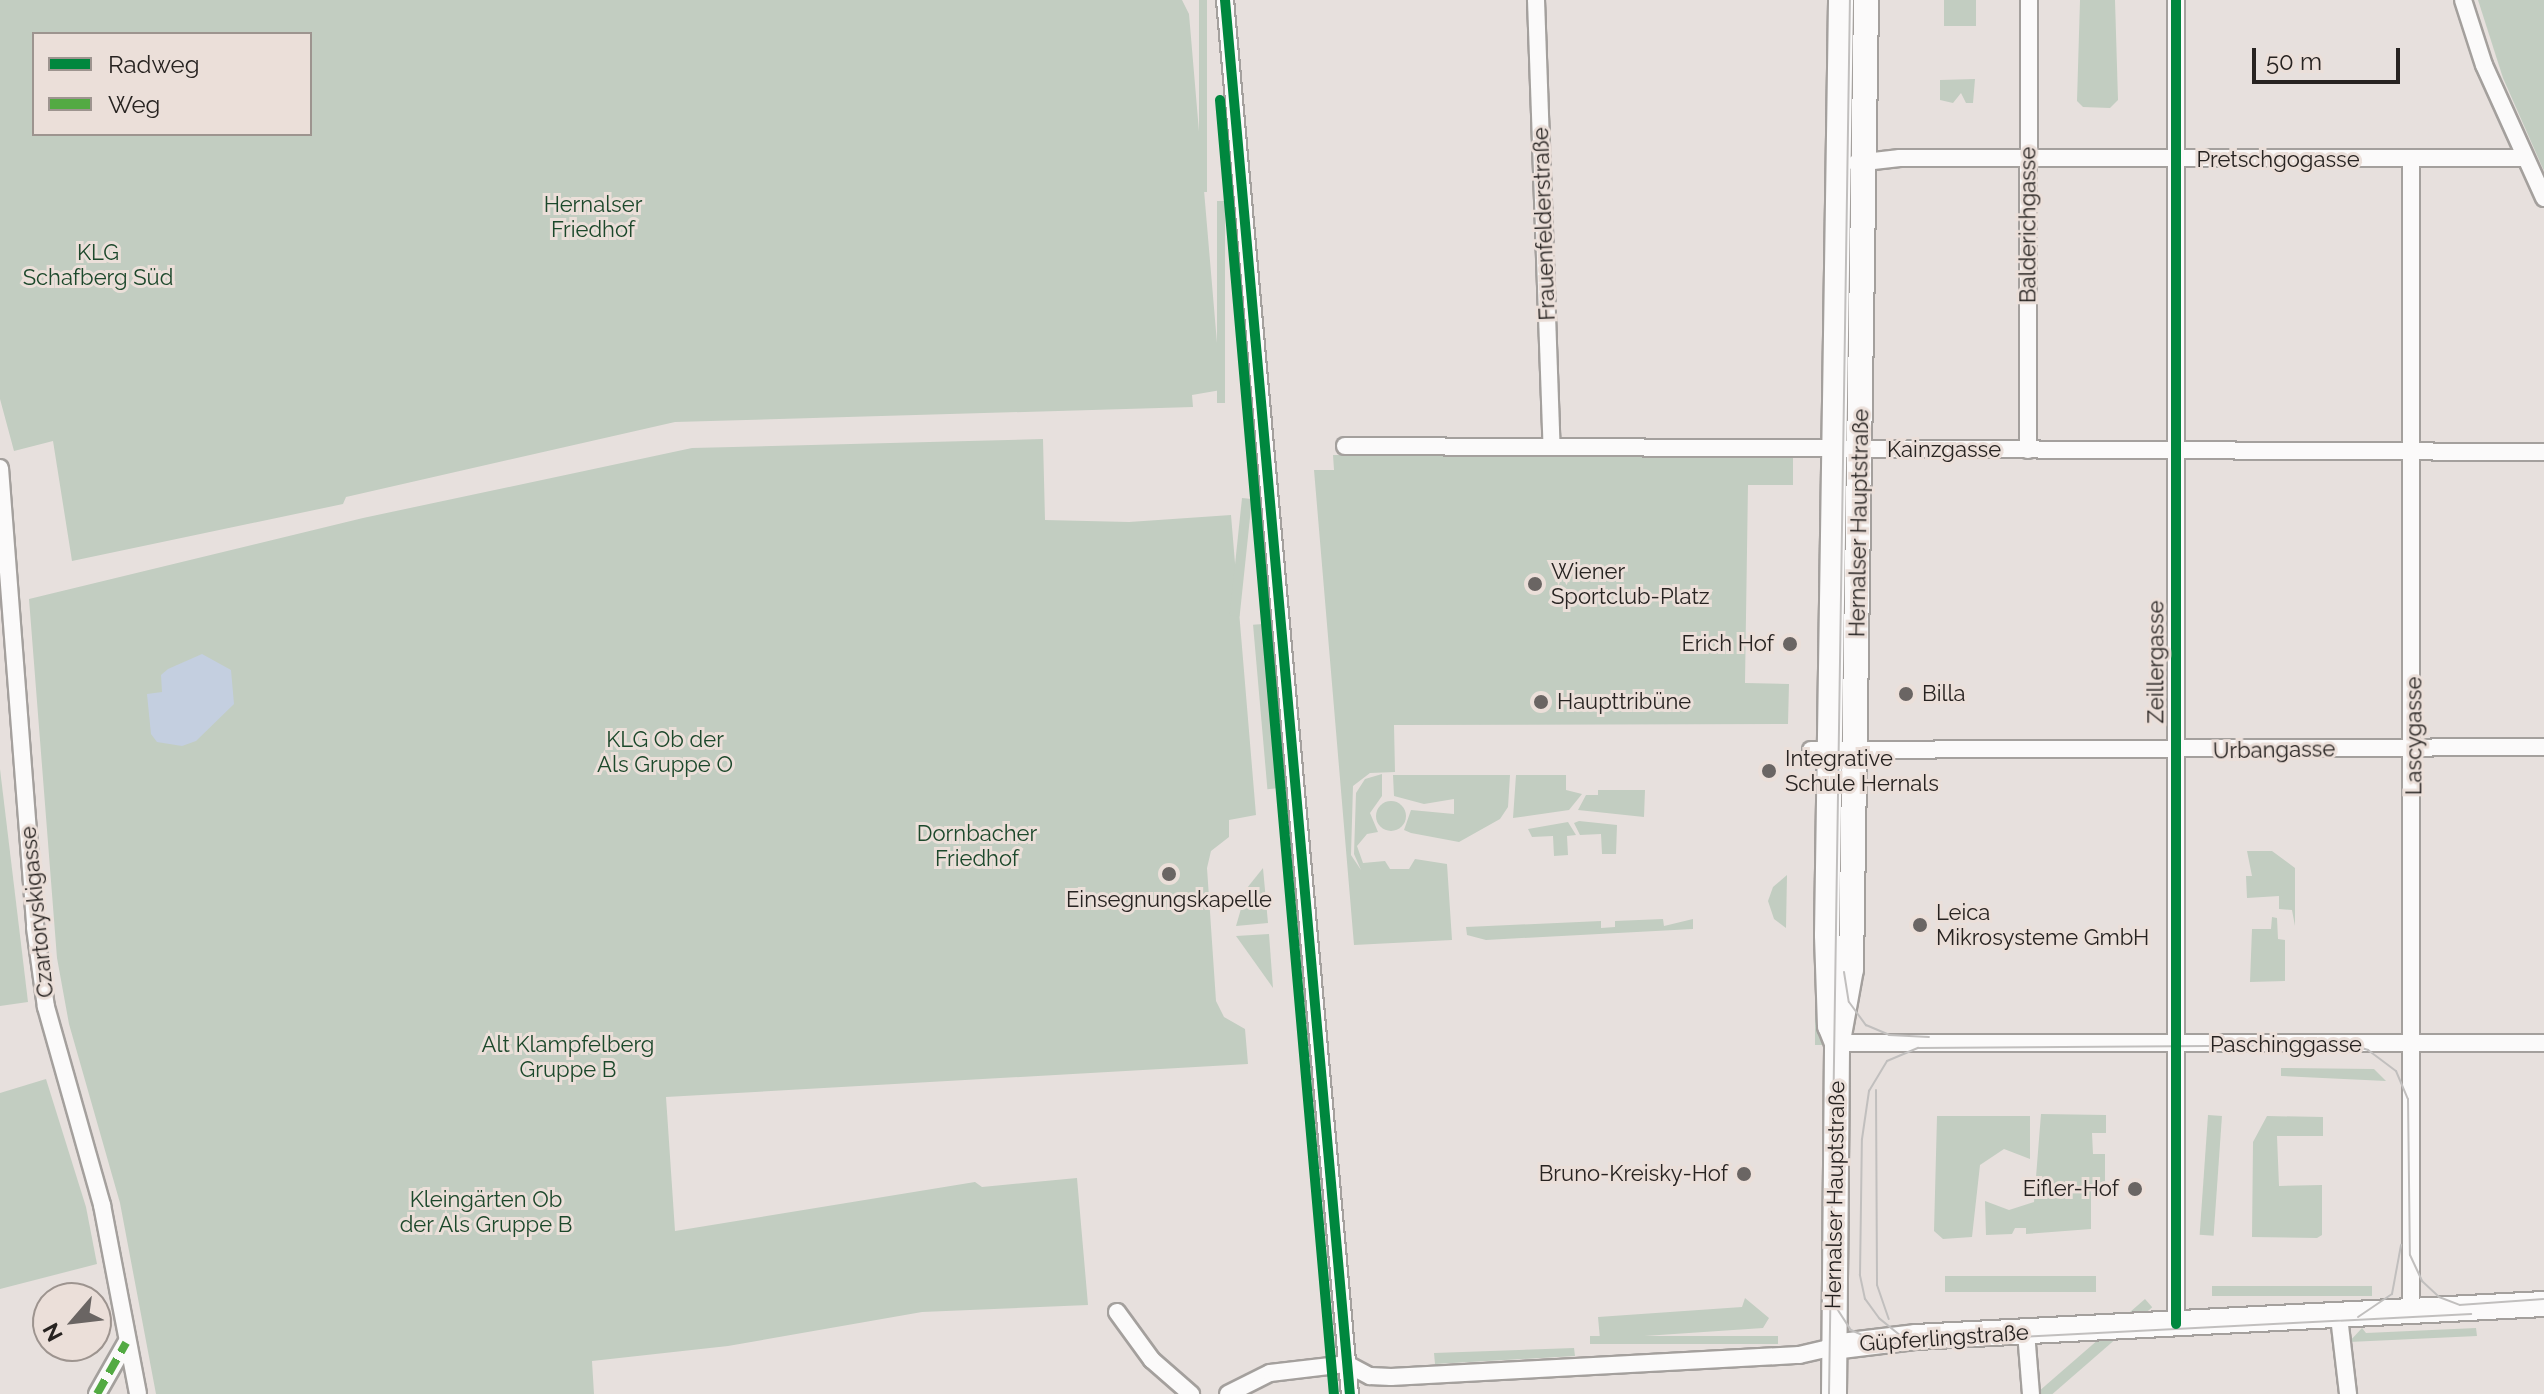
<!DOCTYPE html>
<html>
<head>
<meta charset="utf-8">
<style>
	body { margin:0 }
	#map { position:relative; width:2544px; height:1394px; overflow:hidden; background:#e7e0dd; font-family:Raleway,sans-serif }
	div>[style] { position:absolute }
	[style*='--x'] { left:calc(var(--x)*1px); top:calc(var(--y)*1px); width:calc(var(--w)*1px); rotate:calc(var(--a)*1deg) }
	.green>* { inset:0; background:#c2cdc1; transform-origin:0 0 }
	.round { border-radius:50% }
	.water>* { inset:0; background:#c4cfe0 }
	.roads { filter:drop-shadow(2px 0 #a4a09d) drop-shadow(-2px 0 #a4a09d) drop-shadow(0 2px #a4a09d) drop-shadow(0 -2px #a4a09d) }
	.street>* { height:16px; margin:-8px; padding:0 8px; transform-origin:8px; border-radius:8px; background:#fbfafa }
	.secondary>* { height:24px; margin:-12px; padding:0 12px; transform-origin:12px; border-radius:12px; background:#fbfafa }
	.tram>* { height:2px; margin:-1px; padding:0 1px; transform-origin:1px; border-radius:1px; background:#c1bfbe }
	.quiet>* { height:8px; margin-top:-4px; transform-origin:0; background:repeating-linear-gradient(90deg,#53aa43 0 16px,transparent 0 24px) }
	.cycleway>* { height:10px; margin:-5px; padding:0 5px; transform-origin:5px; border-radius:5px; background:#00873e }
	.dots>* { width:22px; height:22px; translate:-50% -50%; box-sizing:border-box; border:4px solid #ebdfd9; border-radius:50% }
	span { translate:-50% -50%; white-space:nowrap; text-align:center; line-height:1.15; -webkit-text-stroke:6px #ebdfd9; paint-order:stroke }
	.street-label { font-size:22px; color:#272321 }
	.park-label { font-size:22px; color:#1c482b }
	.poi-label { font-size:22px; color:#272321 }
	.left { translate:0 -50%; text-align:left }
	.right { translate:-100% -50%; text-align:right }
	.legend { position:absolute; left:32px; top:32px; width:280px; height:104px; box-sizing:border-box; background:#ebdfd9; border:2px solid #9d948f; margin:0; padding:10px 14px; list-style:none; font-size:24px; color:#272321 }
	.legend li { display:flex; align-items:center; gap:16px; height:40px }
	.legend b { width:40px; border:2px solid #9d948f }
	.north { position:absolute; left:32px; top:1282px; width:80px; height:80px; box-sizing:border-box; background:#ebdfd9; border:2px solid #9d948f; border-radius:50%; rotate:242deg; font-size:22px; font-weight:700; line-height:32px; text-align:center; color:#272321 }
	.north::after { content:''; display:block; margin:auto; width:28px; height:36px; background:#6a6563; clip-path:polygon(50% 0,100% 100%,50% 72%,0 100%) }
	.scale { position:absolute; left:2252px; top:48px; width:148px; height:36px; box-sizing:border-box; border:4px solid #272321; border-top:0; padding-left:10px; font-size:24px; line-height:28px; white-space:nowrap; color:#272321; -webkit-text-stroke:6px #ebdfd9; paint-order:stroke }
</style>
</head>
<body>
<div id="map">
	<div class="green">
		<div style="clip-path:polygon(evenodd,0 0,1182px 0,1189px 14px,1221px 390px,1192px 395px,1193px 407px,675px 422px,346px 497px,343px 504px,72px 561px,53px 441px,14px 451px,0 399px,0 0,34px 34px,310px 34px,310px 134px,34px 134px,34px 34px)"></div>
		<div style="left:1199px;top:0;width:8px;height:192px"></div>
		<div style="left:1944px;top:0;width:32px;height:26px"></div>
		<div style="clip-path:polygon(2080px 0,2115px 0,2118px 100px,2110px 108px,2083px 107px,2077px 101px)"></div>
		<div style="clip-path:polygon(2478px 0,2544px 0,2544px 171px,2503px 78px)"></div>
		<div style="clip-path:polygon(1975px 79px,1973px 103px,1966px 103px,1961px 93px,1953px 103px,1940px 100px,1940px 80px)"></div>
		<div style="left:1217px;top:201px;width:8px;height:202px"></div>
		<div style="clip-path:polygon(1043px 439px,1045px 520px,1129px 522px,1231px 515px,1256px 815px,1229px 820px,1229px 837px,1211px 851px,1207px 868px,1216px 1001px,1224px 1017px,1245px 1029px,1248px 1064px,666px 1097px,675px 1231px,975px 1182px,982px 1187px,1077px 1178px,1088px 1305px,922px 1312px,728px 1346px,592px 1361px,594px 1394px,156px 1394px,120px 1203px,69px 1024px,57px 958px,29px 599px,363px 518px,692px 448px)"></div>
		<div style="clip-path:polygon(1793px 454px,1793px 485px,1748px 485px,1745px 683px,1789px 684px,1788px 724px,1394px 725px,1395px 772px,1370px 773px,1353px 786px,1351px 855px,1361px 870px,1354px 854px,1356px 793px,1365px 779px,1382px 774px,1382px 796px,1370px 813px,1378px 832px,1367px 834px,1357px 846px,1363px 863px,1385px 861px,1390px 869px,1409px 869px,1415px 859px,1447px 864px,1452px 940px,1354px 945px,1314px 470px,1334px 470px,1333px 455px)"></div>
		<div style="left:1242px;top:498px;width:10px;height:118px;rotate:6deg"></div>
		<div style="left:1263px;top:624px;width:165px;height:10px;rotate:85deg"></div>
		<div style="clip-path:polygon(0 769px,28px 1002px,0 1006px)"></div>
		<div style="clip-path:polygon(1393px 775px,1510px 775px,1508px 807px,1500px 819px,1459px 842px,1411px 833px,1404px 830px,1411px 810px,1454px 814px,1454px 799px,1424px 804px,1394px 796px)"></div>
		<div style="clip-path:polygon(1516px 775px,1566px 775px,1566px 790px,1582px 794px,1569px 810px,1513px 818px)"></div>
		<div style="clip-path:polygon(1598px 790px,1645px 790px,1644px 817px,1578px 810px,1586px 795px,1598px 795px)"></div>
		<div style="left:1815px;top:795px;width:7px;height:250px"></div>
		<div class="round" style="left:1376px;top:801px;width:30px;height:30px"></div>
		<div style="clip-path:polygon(1579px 821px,1617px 825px,1616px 854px,1602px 854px,1601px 834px,1580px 835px,1574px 823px)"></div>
		<div style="clip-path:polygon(1568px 822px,1576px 835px,1567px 836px,1568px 855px,1554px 856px,1553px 836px,1532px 837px,1528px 829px)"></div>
		<div style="clip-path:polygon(2247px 851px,2272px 851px,2295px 868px,2295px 926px,2292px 910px,2279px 909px,2279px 896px,2247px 898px,2246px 876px,2252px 876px)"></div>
		<div style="clip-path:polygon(1263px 868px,1268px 923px,1236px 926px,1247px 888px)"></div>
		<div style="clip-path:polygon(1787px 875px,1786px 928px,1774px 919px,1768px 901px,1773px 887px)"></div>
		<div style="clip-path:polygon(2272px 917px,2277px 918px,2278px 939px,2285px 940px,2285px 981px,2250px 982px,2252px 929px,2271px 929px)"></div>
		<div style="clip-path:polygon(1663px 919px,1664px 926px,1693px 919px,1693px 929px,1486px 940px,1467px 935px,1466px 927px,1601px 921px,1601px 928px,1615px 927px,1615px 921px)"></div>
		<div style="clip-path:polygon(1269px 934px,1273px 988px,1236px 936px)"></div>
		<div style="clip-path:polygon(2281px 1068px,2374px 1069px,2386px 1081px,2281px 1076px)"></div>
		<div style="clip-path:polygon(46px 1079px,86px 1207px,97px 1264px,0 1289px,0 1093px)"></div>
		<div style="clip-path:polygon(2041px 1114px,2106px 1115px,2106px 1133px,2092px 1133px,2093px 1154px,2105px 1154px,2105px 1187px,2091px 1187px,2091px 1229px,2026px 1234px,2026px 1228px,2015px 1228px,2012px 1234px,1986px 1235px,1985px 1201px,2009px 1210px,2034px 1202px)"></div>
		<div style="left:2208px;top:1115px;width:14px;height:120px;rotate:4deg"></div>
		<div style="clip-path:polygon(1937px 1116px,2030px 1116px,2030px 1159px,2004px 1149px,1980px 1165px,1972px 1237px,1943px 1239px,1934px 1231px)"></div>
		<div style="clip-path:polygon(2267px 1116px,2323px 1117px,2323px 1136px,2277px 1136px,2279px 1186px,2322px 1185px,2322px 1235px,2317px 1238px,2252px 1237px,2253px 1142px)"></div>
		<div style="left:2096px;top:1276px;width:16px;height:151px;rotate:90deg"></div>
		<div style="left:2372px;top:1286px;width:10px;height:160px;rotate:90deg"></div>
		<div style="clip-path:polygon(1745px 1298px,1769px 1318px,1763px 1328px,1600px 1339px,1598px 1317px,1742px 1307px)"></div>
		<div style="left:2145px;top:1299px;width:11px;height:156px;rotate:49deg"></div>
		<div style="clip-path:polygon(2362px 1328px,2366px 1333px,2476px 1328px,2477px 1336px,2349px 1342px)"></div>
		<div style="left:1778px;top:1336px;width:8px;height:188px;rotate:90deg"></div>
		<div style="clip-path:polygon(1574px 1348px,1575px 1356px,1435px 1364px,1434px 1353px)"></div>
	</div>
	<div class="water">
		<div style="clip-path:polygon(202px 654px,231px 670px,234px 704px,196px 741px,182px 746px,157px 742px,151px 734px,147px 694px,162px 692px,161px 675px,168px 669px)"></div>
	</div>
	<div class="roads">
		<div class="street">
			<div style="--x:1225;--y:0;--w:1400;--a:84.88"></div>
			<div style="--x:1536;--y:0;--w:447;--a:88"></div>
			<div style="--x:2176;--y:0;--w:1324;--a:90"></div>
			<div style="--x:2463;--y:0;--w:68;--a:72.1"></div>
			<div style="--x:2484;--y:65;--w:146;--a:65.7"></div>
			<div style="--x:2411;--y:159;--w:1153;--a:90"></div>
			<div style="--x:1856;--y:163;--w:44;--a:-6.5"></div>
			<div style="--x:1900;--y:158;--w:625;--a:0"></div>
			<div style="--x:1345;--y:446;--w:1199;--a:0.29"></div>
			<div style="--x:2028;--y:450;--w:450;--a:-89.9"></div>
			<div style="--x:0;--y:468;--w:461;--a:85.6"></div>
			<div style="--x:35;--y:928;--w:80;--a:82.1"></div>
			<div style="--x:46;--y:1007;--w:206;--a:74.2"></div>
			<div style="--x:102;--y:1205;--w:192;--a:79.2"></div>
			<div style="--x:1811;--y:750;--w:733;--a:-0.23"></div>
			<div style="--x:1837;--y:1043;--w:707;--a:0"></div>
			<div style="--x:1117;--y:1312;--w:59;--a:53.9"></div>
			<div style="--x:1152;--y:1360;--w:52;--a:41.1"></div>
			<div style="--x:2339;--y:1317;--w:78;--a:83.3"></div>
			<div style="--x:2026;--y:1332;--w:62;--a:85.4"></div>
			<div style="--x:1347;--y:1364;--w:26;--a:28"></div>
			<div style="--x:1370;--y:1376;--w:21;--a:3"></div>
			<div style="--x:1391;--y:1377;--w:409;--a:-3.1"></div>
			<div style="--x:1799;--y:1355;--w:35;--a:-13"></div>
			<div style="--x:97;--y:1394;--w:59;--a:-60.4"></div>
			<div style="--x:1228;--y:1394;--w:47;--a:-26.6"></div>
			<div style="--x:1270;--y:1373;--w:78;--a:-6.7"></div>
		</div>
		<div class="secondary">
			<div style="--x:1838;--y:1041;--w:73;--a:-79.8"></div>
			<div style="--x:1851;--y:969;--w:969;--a:-89.11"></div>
			<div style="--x:1833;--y:1347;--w:84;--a:-6.9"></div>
			<div style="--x:1916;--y:1337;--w:629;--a:-3.01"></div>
			<div style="--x:1834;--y:1394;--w:351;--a:-89.5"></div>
			<div style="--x:1837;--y:1043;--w:18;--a:-112"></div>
			<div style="--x:1830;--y:1026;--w:91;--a:-91.9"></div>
			<div style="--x:1827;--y:935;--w:935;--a:-89.14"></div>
		</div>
	</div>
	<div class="tram">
		<div style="--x:1844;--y:972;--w:30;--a:81"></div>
		<div style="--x:1849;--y:1002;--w:29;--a:54"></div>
		<div style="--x:1866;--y:1025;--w:25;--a:23"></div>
		<div style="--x:1889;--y:1035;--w:40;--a:2.9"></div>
		<div style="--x:1876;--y:1090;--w:195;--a:89.7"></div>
		<div style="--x:1877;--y:1285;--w:36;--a:71"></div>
		<div style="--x:1832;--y:1301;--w:35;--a:57"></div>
		<div style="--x:1851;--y:1330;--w:34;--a:24"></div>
		<div style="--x:1882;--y:1344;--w:590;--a:-2.92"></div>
		<div style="--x:2358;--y:1317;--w:41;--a:-34.1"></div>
		<div style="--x:2392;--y:1294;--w:50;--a:-79.6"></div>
		<div style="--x:1927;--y:1342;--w:27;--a:-167"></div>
		<div style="--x:1901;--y:1336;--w:28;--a:-141"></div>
		<div style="--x:1879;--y:1318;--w:24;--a:-126"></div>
		<div style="--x:1865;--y:1299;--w:25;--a:-102"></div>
		<div style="--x:1860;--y:1275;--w:136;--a:-89.2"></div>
		<div style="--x:1862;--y:1139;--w:49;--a:-81.7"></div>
		<div style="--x:1869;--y:1091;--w:35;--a:-59"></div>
		<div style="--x:1887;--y:1061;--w:34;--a:-23"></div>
		<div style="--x:1918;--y:1048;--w:434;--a:-0.4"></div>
		<div style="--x:2352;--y:1045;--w:17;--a:17"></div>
		<div style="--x:2368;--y:1050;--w:35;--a:37"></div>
		<div style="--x:2396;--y:1071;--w:30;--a:67"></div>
		<div style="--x:2408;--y:1099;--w:156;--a:89.3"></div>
		<div style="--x:2410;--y:1255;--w:29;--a:65"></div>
		<div style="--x:2422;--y:1281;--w:23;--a:43"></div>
		<div style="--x:2439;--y:1297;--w:22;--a:21"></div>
		<div style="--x:2460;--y:1305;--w:84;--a:-4.1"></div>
		<div style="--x:1829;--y:1394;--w:1394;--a:-89.14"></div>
	</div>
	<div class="quiet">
		<div style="--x:97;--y:1394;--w:59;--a:-60.4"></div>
	</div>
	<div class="cycleway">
		<div style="--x:1225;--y:0;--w:1400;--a:84.88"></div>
		<div style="--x:2176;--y:0;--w:1324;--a:90"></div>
		<div style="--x:1220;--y:100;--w:1299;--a:84.97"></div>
	</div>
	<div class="dots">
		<div style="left:1535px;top:584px;background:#6a6563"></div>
		<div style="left:1790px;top:644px;background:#6a6563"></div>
		<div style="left:1906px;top:694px;background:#6a6563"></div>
		<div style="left:1541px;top:702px;background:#6a6563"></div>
		<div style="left:1769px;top:771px;background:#6a6563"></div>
		<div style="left:1169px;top:874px;background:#6a6563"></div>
		<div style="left:1920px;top:925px;background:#6a6563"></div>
		<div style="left:1744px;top:1174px;background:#6a6563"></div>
		<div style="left:2135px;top:1189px;background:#6a6563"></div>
	</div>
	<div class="street-label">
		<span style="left:2278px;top:160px">Pretschgogasse</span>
		<span style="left:1544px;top:224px;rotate:-92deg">Frauenfelderstraße</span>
		<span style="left:2028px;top:225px;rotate:-90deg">Balderichgasse</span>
		<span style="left:1944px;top:450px">Kainzgasse</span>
		<span style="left:1859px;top:523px;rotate:-89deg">Hernalser Hauptstraße</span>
		<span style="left:2156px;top:662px;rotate:-90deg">Zeillergasse</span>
		<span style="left:2414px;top:736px;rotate:-90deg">Lascygasse</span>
		<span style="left:2274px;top:750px;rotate:-1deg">Urbangasse</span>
		<span style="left:37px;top:912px;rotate:-96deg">Czartoryskigasse</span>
		<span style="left:2286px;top:1045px">Paschinggasse</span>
		<span style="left:1835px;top:1195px;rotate:-89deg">Hernalser Hauptstraße</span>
		<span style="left:1944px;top:1338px;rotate:-4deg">Güpferlingstraße</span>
	</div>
	<div class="park-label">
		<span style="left:593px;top:217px">Hernalser<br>Friedhof</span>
		<span style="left:98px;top:265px">KLG<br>Schafberg Süd</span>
		<span style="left:665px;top:752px">KLG Ob der<br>Als Gruppe O</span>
		<span style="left:977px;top:846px">Dornbacher<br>Friedhof</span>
		<span style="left:568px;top:1057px">Alt Klampfelberg<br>Gruppe B</span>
		<span style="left:486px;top:1212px">Kleingärten Ob<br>der Als Gruppe B</span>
	</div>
	<div class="poi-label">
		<span class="left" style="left:1551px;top:584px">Wiener<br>Sportclub-Platz</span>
		<span class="right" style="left:1774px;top:644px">Erich Hof</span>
		<span class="left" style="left:1922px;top:694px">Billa</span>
		<span class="left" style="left:1557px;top:702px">Haupttribüne</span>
		<span class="left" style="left:1785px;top:771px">Integrative<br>Schule Hernals</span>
		<span style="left:1169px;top:900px">Einsegnungskapelle</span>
		<span class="left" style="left:1936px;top:925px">Leica<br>Mikrosysteme GmbH</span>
		<span class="right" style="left:1728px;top:1174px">Bruno-Kreisky-Hof</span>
		<span class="right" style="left:2119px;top:1189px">Eifler-Hof</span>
	</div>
	<ul class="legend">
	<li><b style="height:10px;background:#00873e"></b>Radweg</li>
	<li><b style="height:10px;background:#53aa43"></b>Weg</li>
	</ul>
	<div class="north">N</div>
	<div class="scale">50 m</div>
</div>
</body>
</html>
